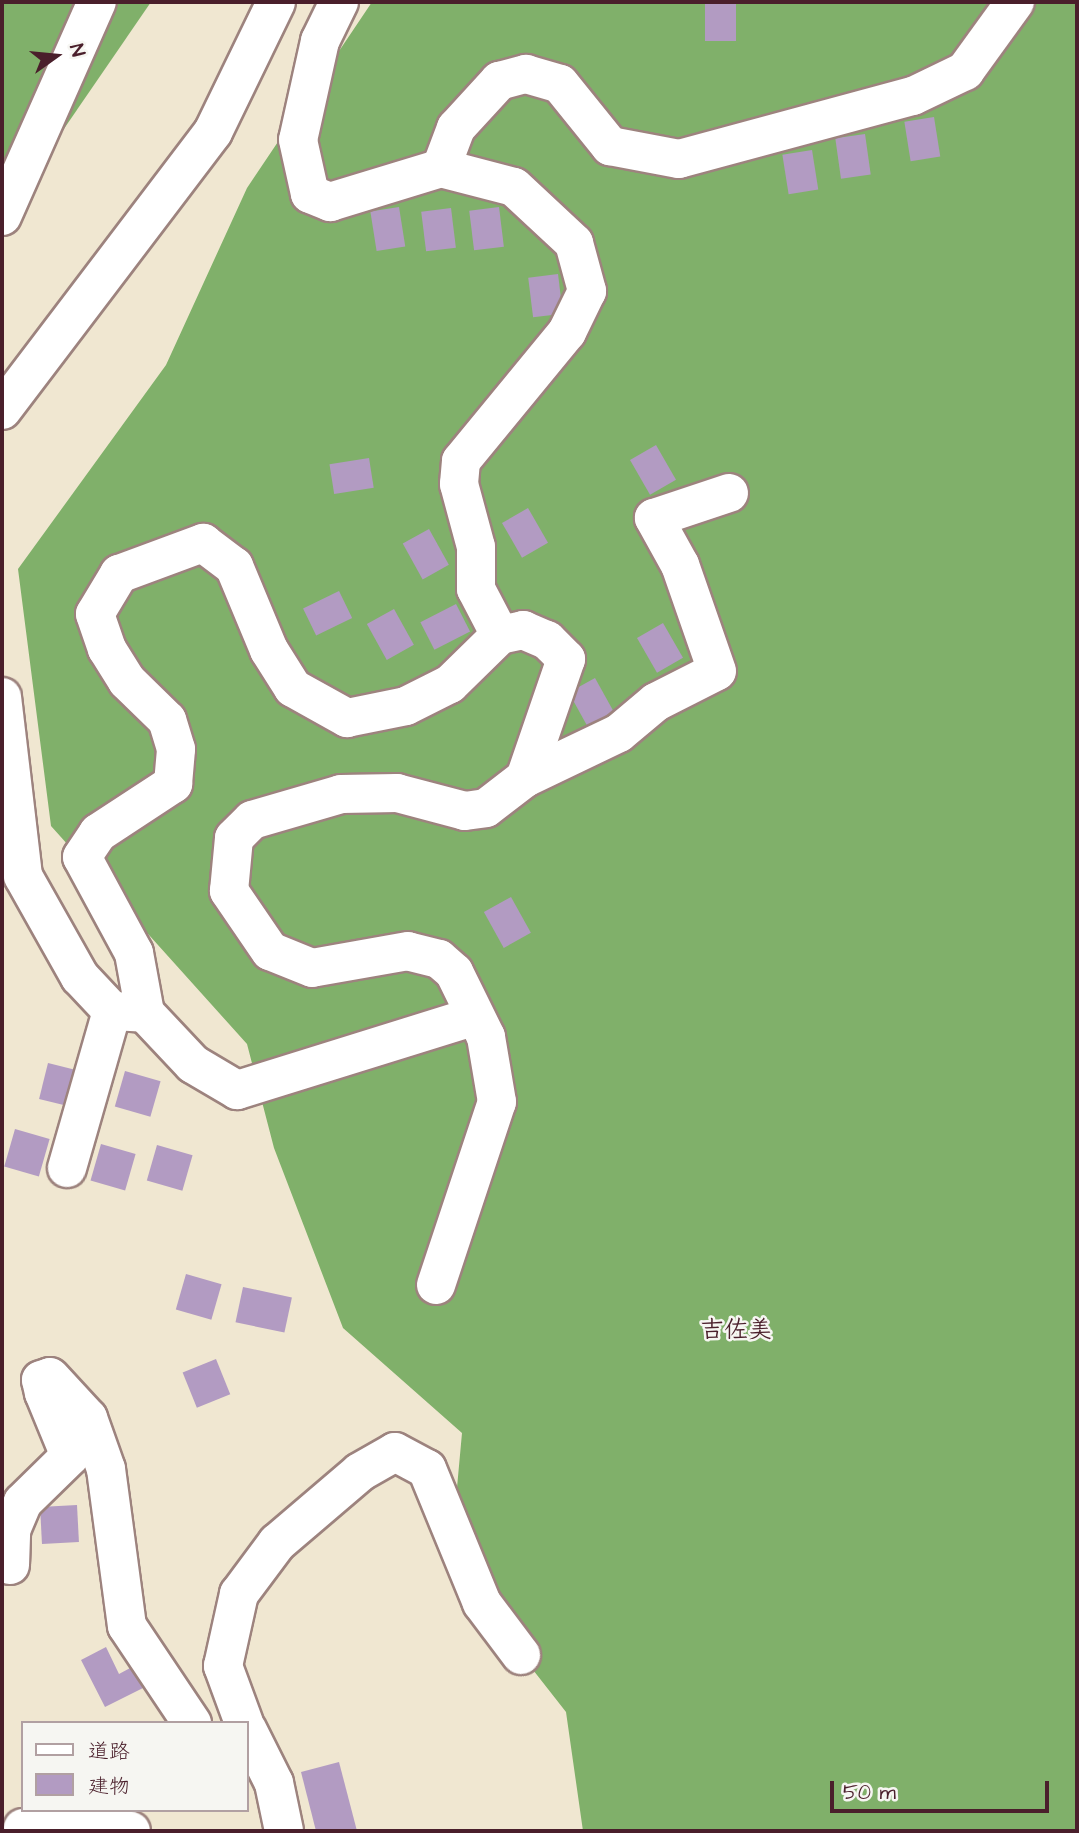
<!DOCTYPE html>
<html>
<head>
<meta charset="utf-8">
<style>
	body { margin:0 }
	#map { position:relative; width:1079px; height:1833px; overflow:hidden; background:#f0e7d1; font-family:"Architects Daughter","Klee One",sans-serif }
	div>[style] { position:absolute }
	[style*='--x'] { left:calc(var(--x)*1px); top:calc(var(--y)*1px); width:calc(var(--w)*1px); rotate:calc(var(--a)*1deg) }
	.forest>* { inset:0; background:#80b06a }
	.building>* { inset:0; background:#b29bc2; transform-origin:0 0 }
	.roads { filter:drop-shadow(2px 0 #9d837e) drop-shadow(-2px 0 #9d837e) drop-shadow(0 2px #9d837e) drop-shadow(0 -2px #9d837e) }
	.minor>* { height:38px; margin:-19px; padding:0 19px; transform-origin:19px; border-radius:19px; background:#fff }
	span { translate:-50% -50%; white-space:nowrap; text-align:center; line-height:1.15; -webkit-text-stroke:5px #f6f6f2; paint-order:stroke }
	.quarter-label { font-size:24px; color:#4a1f2b; font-weight:700 }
	.frame { position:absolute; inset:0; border:4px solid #4a1f2b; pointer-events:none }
	.legend { position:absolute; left:21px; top:1721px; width:228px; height:91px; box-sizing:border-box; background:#f6f6f2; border:2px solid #b1a0a2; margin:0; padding:9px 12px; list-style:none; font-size:21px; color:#4a1f2b }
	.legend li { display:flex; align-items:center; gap:14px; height:35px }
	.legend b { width:35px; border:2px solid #b1a0a2 }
	.north { position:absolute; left:21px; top:21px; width:70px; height:70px; -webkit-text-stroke:5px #f6f6f2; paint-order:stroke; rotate:75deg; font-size:19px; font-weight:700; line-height:28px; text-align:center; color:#4a1f2b }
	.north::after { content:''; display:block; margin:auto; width:24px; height:32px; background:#4a1f2b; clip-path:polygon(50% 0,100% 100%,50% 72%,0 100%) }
	.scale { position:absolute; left:830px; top:1781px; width:219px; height:32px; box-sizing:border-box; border:4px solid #4a1f2b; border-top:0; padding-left:9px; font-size:21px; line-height:24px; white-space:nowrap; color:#4a1f2b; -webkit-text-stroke:5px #f6f6f2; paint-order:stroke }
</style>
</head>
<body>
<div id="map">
	<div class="forest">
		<div style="clip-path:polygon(2px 2px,151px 2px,2px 219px)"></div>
		<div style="clip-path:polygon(372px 2px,1077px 2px,1077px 1831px,583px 1831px,566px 1712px,450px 1564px,462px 1433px,343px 1328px,274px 1148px,247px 1044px,51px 826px,18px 569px,166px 365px,247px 188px)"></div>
	</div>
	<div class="building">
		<div style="left:705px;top:2px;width:31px;height:39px"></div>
		<div style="left:934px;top:117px;width:40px;height:30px;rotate:81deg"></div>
		<div style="left:865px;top:134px;width:41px;height:30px;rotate:82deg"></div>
		<div style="left:812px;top:150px;width:40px;height:30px;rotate:81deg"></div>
		<div style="left:399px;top:207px;width:40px;height:29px;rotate:81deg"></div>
		<div style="left:499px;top:207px;width:40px;height:30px;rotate:83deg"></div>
		<div style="left:451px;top:208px;width:40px;height:30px;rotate:83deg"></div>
		<div style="left:558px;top:274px;width:40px;height:30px;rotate:83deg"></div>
		<div style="left:656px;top:445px;width:40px;height:30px;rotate:60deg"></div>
		<div style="left:369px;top:458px;width:30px;height:40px;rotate:81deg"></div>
		<div style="left:528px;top:508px;width:40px;height:30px;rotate:60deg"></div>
		<div style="left:429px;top:529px;width:41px;height:30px;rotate:61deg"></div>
		<div style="left:339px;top:591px;width:30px;height:40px;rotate:64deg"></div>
		<div style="left:456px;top:604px;width:31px;height:40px;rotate:63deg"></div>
		<div style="left:394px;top:609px;width:41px;height:31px;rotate:61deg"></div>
		<div style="left:663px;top:623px;width:40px;height:30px;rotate:60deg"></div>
		<div style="left:595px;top:678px;width:41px;height:30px;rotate:61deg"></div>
		<div style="left:511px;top:897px;width:41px;height:31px;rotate:61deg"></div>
		<div style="left:48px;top:1063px;width:36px;height:37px;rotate:14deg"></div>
		<div style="left:125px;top:1071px;width:37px;height:37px;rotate:16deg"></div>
		<div style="left:15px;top:1129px;width:36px;height:39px;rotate:16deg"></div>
		<div style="left:101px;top:1144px;width:36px;height:38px;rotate:16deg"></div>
		<div style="left:157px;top:1145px;width:37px;height:37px;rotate:16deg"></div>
		<div style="left:186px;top:1274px;width:37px;height:37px;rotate:16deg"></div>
		<div style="left:243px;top:1287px;width:50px;height:36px;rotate:12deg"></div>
		<div style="left:216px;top:1359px;width:38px;height:36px;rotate:68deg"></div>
		<div style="left:77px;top:1505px;width:37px;height:37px;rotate:87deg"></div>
		<div style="clip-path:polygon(106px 1647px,119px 1674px,132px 1667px,143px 1688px,105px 1707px,81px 1660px)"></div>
		<div style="clip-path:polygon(339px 1762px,357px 1831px,316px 1831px,301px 1772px)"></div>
	</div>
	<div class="roads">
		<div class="minor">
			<div style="--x:339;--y:2;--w:43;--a:116"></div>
			<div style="--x:320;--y:41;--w:101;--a:102.5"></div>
			<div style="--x:298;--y:140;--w:55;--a:77.5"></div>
			<div style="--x:310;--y:194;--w:22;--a:22"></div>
			<div style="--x:330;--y:202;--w:116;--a:-17"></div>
			<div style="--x:441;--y:168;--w:75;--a:14.6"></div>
			<div style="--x:514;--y:187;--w:82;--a:43"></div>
			<div style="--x:574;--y:243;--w:50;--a:74.8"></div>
			<div style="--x:587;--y:291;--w:46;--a:116"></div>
			<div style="--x:567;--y:332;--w:167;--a:129.4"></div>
			<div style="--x:461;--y:461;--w:23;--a:95"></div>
			<div style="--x:459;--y:484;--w:65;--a:74.9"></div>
			<div style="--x:476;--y:547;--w:42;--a:90"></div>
			<div style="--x:476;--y:589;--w:52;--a:62.4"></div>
			<div style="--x:441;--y:168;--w:43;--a:-69.4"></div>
			<div style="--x:456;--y:128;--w:64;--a:-47.5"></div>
			<div style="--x:499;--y:81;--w:28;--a:-15"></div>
			<div style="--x:526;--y:74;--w:35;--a:16"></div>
			<div style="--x:560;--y:84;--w:80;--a:51.1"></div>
			<div style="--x:610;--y:146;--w:70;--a:10.7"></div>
			<div style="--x:679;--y:159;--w:242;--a:-15.1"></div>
			<div style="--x:913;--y:96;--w:58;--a:-25.7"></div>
			<div style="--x:965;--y:71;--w:85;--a:-54.1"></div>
			<div style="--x:2;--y:216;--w:234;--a:-66.1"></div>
			<div style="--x:2;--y:410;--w:349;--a:-52.8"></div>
			<div style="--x:213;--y:132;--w:144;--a:-64.1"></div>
			<div style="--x:2;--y:697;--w:180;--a:83.3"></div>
			<div style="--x:23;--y:876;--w:116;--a:60.6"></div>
			<div style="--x:80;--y:977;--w:47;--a:46.7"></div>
			<div style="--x:112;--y:1011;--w:33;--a:3"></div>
			<div style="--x:472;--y:1017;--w:246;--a:162.7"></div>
			<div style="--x:237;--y:1090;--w:51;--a:-149.4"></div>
			<div style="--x:193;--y:1064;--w:70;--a:-133.3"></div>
			<div style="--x:145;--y:1013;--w:61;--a:-100.4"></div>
			<div style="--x:134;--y:953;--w:109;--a:-118.4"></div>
			<div style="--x:82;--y:857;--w:29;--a:-56"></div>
			<div style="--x:98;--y:833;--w:90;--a:-33.2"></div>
			<div style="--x:173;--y:784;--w:35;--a:-85"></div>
			<div style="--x:176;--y:749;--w:30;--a:-107"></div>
			<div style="--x:167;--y:720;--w:56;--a:-135.7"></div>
			<div style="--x:127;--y:681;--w:38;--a:-122"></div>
			<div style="--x:107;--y:649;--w:37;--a:-109"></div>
			<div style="--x:95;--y:614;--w:47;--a:-59"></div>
			<div style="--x:119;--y:574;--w:90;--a:-20.3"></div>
			<div style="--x:203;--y:543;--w:39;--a:37"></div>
			<div style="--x:234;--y:566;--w:91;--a:67.4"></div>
			<div style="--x:269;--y:650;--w:45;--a:57.7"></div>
			<div style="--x:293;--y:688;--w:62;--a:29.1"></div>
			<div style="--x:347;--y:718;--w:60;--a:-11.5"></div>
			<div style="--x:406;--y:706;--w:49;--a:-26.6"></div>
			<div style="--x:450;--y:684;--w:70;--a:-44.4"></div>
			<div style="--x:500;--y:635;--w:24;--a:-12"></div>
			<div style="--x:523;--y:630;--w:26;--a:23"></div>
			<div style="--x:547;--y:640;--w:27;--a:45"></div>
			<div style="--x:566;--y:659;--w:126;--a:109"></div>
			<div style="--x:67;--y:1168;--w:163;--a:-74"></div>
			<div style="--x:436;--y:1285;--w:193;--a:-71.6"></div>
			<div style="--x:497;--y:1102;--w:66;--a:-99.6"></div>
			<div style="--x:486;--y:1037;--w:72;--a:-116.2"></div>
			<div style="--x:454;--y:972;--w:20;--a:-139"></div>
			<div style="--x:439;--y:959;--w:32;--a:-166"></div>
			<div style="--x:408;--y:951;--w:97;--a:170"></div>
			<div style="--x:312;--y:968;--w:45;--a:-158"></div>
			<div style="--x:270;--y:951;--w:73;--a:-124.3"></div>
			<div style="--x:229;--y:891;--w:53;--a:-84.6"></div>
			<div style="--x:234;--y:838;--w:25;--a:-45"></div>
			<div style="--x:252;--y:820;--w:93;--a:-16.3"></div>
			<div style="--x:341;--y:794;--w:56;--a:-1"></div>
			<div style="--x:397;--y:793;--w:70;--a:14.8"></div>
			<div style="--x:465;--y:811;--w:21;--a:-8"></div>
			<div style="--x:486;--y:808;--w:49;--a:-37.6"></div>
			<div style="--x:525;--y:778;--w:104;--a:-25.6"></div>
			<div style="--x:619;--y:733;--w:48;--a:-40"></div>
			<div style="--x:656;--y:702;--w:68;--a:-26.9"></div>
			<div style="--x:717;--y:671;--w:112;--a:-109.2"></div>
			<div style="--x:680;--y:565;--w:54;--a:-119"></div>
			<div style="--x:654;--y:518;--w:79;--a:-18.4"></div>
			<div style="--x:10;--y:1565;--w:35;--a:-88"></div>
			<div style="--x:11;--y:1530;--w:30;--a:-67"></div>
			<div style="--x:23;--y:1502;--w:66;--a:-44.4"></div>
			<div style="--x:70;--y:1456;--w:68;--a:-112.4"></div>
			<div style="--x:44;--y:1393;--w:13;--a:-103"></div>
			<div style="--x:41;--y:1380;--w:9;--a:-18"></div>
			<div style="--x:50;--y:1377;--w:56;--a:47.2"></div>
			<div style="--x:88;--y:1418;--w:54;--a:70.6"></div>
			<div style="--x:106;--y:1469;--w:158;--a:82.4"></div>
			<div style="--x:127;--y:1626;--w:117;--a:56.2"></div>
			<div style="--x:244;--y:1723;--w:61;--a:-110.2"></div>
			<div style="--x:223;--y:1666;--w:74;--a:-77.5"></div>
			<div style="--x:239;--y:1594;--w:64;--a:-53.3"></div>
			<div style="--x:277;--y:1543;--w:109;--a:-40.5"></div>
			<div style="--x:360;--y:1472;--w:40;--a:-29.7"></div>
			<div style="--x:395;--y:1452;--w:36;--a:28"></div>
			<div style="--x:427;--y:1469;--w:145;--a:67.7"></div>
			<div style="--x:482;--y:1603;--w:65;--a:53.1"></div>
			<div style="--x:247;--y:1729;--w:60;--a:63.4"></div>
			<div style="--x:274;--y:1783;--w:49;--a:78.2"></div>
			<div style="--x:23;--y:1828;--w:108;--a:1.6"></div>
		</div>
	</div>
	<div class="quarter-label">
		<span style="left:736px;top:1331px">吉佐美</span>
	</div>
	<div class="frame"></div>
	<ul class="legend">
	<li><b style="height:9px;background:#fff"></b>道路</li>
	<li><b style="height:19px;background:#b29bc2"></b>建物</li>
	</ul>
	<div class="north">N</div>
	<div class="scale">50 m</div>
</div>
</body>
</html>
